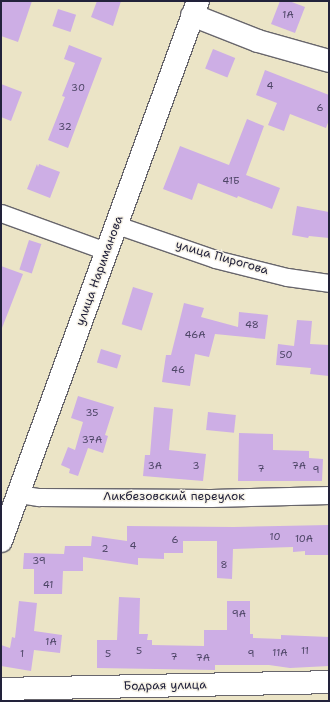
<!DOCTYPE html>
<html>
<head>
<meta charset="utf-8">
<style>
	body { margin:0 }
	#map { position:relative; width:330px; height:702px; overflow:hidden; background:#ebe4c6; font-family:"Shantell Sans",sans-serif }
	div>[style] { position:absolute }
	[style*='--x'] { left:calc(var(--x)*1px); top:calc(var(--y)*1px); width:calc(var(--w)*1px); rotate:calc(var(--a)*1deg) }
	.building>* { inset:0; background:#cdaee5; transform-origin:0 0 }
	.roads { filter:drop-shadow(1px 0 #68666c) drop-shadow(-1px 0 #68666c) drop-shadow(0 1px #68666c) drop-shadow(0 -1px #68666c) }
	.street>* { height:17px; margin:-8.5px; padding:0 8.5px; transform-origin:8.5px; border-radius:8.5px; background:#fff }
	.secondary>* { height:22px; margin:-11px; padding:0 11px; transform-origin:11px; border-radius:11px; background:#fff }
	span { translate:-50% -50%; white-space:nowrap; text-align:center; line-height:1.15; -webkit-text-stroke:3px #f7f3e8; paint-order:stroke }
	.number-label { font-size:10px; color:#4d4566 }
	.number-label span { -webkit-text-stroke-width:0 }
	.street-label { font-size:12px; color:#22223b }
	.frame { position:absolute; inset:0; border:2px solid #22223b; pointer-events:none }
</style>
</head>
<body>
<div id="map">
	<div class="building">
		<div style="clip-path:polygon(1px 1px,32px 1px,18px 42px,1px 36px)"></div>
		<div style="clip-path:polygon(97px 1px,121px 1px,113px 26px,91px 17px)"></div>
		<div style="clip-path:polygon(280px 1px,289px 1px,305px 7px,295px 33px,271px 24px)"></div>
		<div style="left:58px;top:9px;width:19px;height:18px;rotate:18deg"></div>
		<div style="clip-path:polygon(69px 45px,102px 58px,68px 148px,48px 140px,65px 97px,62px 96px,75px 63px,64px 59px)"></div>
		<div style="left:213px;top:49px;width:24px;height:21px;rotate:22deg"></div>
		<div style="clip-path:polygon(265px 70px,329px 95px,329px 120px,326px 128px,290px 114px,284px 131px,268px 125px,277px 103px,256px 95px)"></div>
		<div style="clip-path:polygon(1px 84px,22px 92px,11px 121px,1px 117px)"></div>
		<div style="clip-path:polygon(247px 119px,264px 126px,246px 175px,280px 188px,272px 209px,238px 196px,237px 198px,198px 183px,192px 200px,163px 189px,180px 146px,229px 165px)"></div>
		<div style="clip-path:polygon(37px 164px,38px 167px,39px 164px,60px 172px,50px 198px,27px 189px)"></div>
		<div style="clip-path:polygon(297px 206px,329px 212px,329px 238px,309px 236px,308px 238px,292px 235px)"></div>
		<div style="left:29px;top:240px;width:13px;height:31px;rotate:18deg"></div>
		<div style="clip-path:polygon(1px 266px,23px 274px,2px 328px,1px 328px)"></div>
		<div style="left:133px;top:287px;width:21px;height:39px;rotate:17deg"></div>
		<div style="clip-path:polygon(184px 303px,204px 308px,201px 317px,238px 327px,239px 312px,268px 315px,265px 339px,215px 334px,209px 357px,195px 354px,190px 386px,162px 382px,166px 355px,171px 355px)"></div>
		<div style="clip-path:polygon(297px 320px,312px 321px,310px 344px,329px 345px,329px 376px,310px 374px,311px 368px,276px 365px,278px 344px,294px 346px)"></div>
		<div style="left:101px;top:349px;width:21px;height:14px;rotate:17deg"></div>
		<div style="clip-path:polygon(78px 396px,114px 407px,105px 435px,108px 436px,103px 453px,88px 448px,78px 476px,69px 473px,70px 469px,61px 465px,68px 447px,75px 450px,83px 422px,71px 418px)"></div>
		<div style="clip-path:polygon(154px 407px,173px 409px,169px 450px,206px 454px,203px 481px,143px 476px,145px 455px,150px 455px)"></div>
		<div style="left:208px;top:412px;width:28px;height:18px;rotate:6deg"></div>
		<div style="clip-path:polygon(239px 433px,273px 434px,273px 450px,309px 451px,309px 458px,323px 459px,322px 481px,238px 481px)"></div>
		<div style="clip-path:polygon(329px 525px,329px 555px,305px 555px,305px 551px,293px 552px,293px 547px,233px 549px,232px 579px,217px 578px,217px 541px,183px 541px,183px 553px,164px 553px,164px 559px,138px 558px,138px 565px,83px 557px,83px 571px,63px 571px,62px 594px,34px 594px,34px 569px,23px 569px,24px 553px,64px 554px,65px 546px,91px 546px,92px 536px,127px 541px,127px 526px,234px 527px)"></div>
		<div style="clip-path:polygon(119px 597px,140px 598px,139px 634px,148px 634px,147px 640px,152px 640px,152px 645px,204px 646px,204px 630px,227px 630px,227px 601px,250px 601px,250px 634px,253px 634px,253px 638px,281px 639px,281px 635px,329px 637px,329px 666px,290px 668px,269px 665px,215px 665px,215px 670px,97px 668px,97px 640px,117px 640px)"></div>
		<div style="clip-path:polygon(19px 601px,37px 603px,34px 631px,62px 635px,60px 653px,34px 650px,31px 671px,1px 666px,1px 645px,10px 648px,12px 637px,15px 638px)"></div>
	</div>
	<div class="roads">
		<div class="street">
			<div style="--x:1;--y:213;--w:112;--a:19.9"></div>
			<div style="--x:117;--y:225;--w:104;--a:19.1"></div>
			<div style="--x:215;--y:259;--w:74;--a:14"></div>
			<div style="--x:287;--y:277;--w:42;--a:8.1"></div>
			<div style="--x:19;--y:494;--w:20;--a:9"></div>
			<div style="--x:39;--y:497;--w:172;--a:0.3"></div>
			<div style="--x:211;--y:498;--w:118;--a:-1.5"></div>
		</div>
		<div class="secondary">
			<div style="--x:192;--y:15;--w:71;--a:21.5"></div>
			<div style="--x:258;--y:41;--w:74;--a:15.7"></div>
			<div style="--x:1;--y:541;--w:575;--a:-69.96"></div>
			<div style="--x:1;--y:689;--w:328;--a:-1.2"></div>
		</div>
	</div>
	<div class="number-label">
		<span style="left:288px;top:15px">1А</span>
		<span style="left:270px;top:86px">4</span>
		<span style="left:78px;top:88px">30</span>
		<span style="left:320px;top:108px">6</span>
		<span style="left:65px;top:127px">32</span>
		<span style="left:231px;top:181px">41Б</span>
		<span style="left:252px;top:325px">48</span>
		<span style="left:195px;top:335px">46А</span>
		<span style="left:286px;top:355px">50</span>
		<span style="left:178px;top:370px">46</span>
		<span style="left:92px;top:413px">35</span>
		<span style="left:92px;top:440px">37А</span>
		<span style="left:155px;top:466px">3А</span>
		<span style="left:196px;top:466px">3</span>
		<span style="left:299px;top:466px">7А</span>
		<span style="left:261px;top:469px">7</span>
		<span style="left:316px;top:470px">9</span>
		<span style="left:275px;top:537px">10</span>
		<span style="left:304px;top:539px">10А</span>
		<span style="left:175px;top:540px">6</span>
		<span style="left:133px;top:546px">4</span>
		<span style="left:105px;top:549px">2</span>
		<span style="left:39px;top:561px">39</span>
		<span style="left:224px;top:565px">8</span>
		<span style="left:48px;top:585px">41</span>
		<span style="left:239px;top:614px">9А</span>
		<span style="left:51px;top:642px">1А</span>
		<span style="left:139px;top:651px">5</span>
		<span style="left:305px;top:651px">11</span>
		<span style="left:280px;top:653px">11А</span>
		<span style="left:22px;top:654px">1</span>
		<span style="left:108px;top:654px">5</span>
		<span style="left:251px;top:654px">9</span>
		<span style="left:174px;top:657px">7</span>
		<span style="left:203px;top:658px">7А</span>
	</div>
	<div class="street-label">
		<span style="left:222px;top:258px;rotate:16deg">улица Пирогова</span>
		<span style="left:100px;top:271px;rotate:-70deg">улица Нариманова</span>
		<span style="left:174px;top:497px">Ликбезовский переулок</span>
		<span style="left:165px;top:686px;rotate:-1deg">Бодрая улица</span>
	</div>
	<div class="frame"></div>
</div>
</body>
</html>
